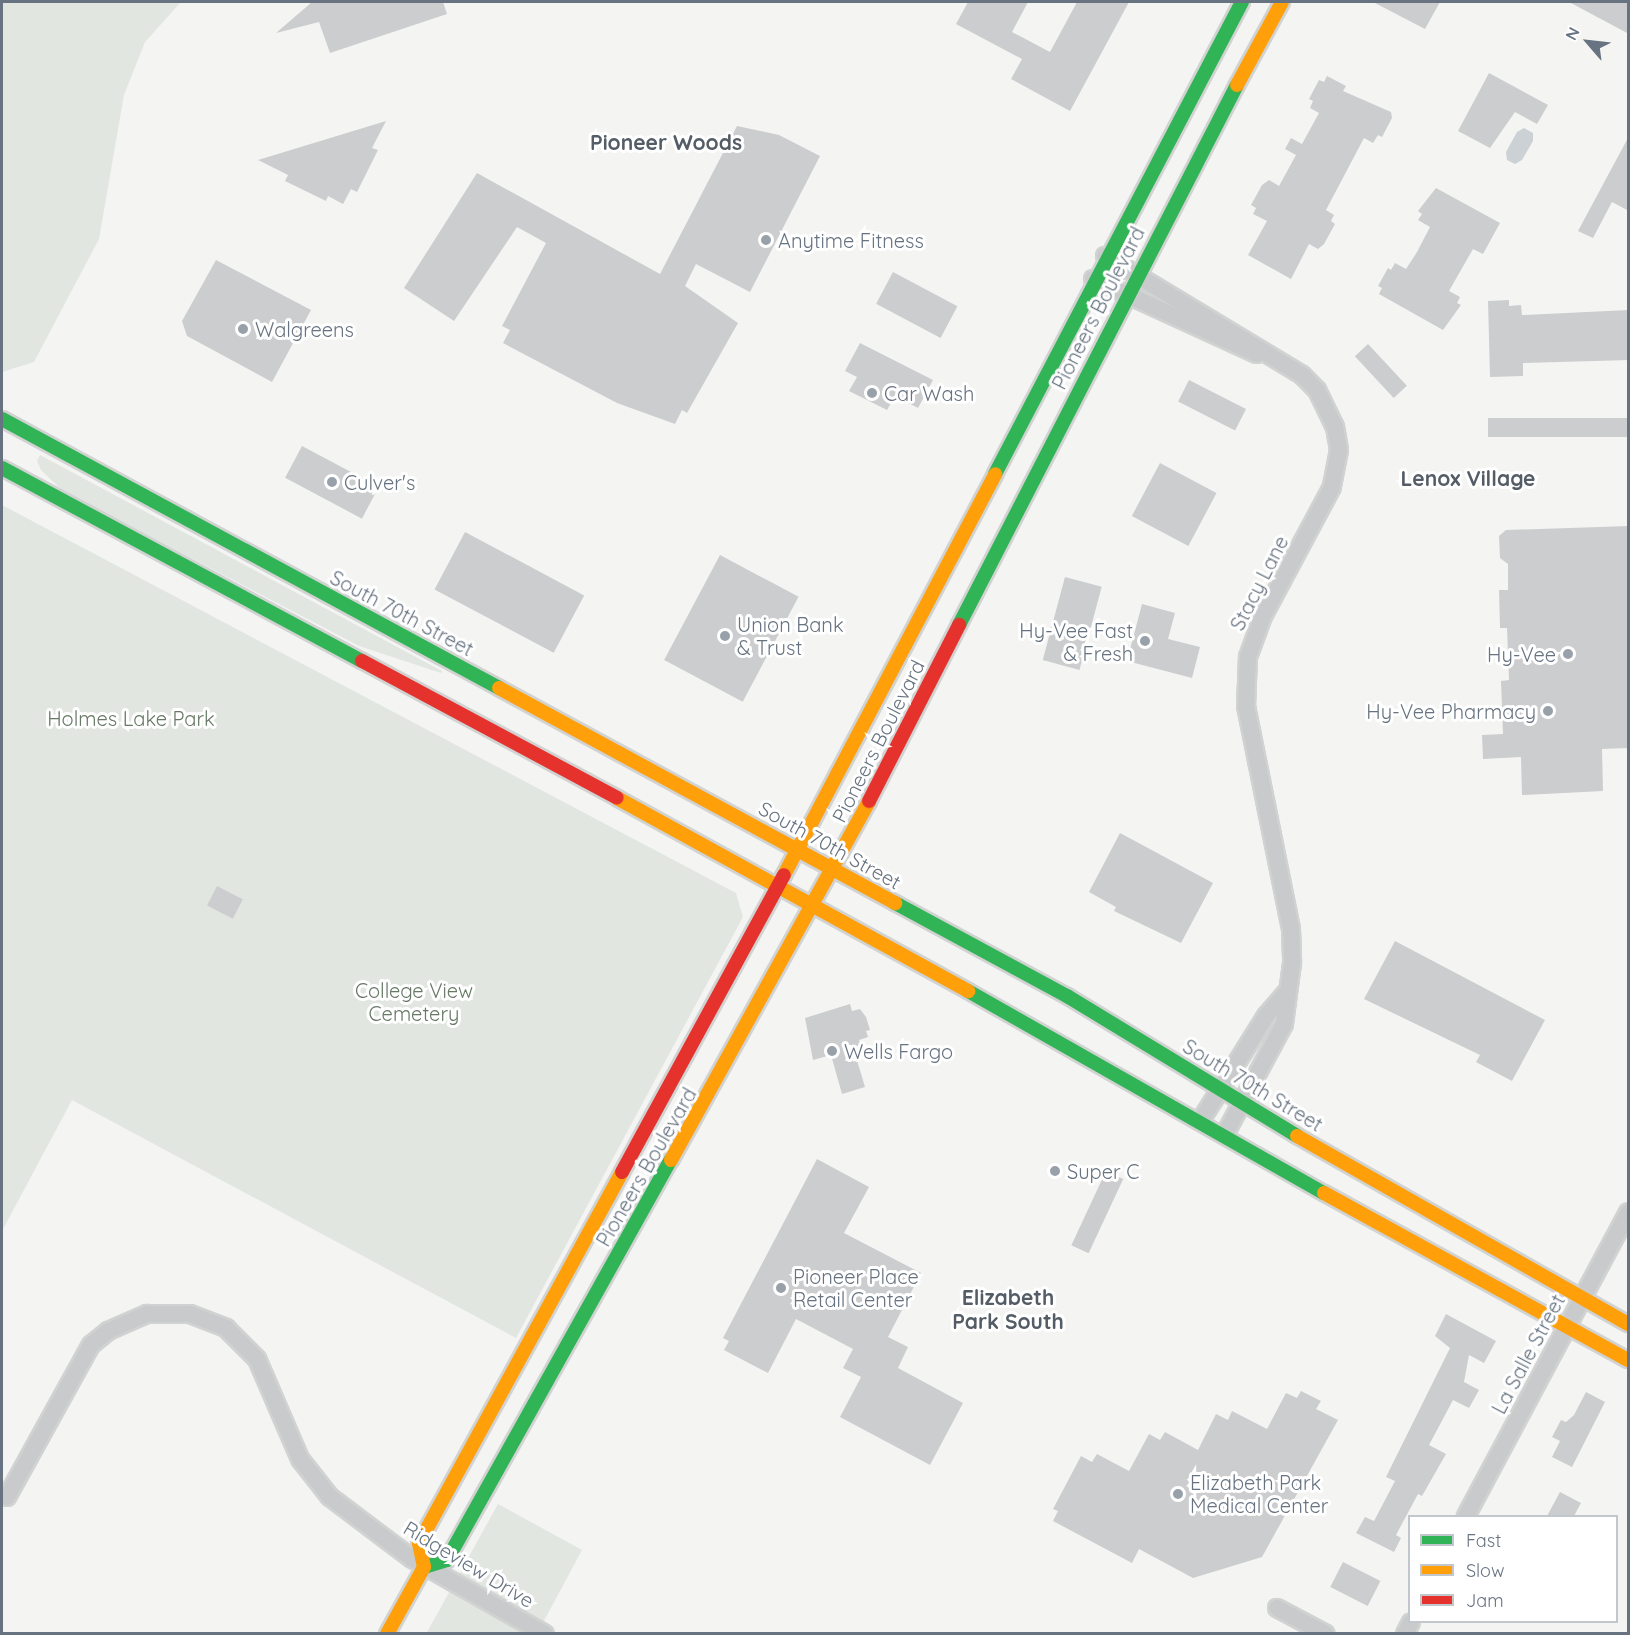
<!DOCTYPE html>
<html>
<head>
<meta charset="utf-8">
<style>
	body { margin:0 }
	#map { position:relative; width:1630px; height:1635px; overflow:hidden; background:#f4f4f3; font-family:Quicksand,sans-serif }
	div>[style] { position:absolute }
	[style*='--x'] { left:calc(var(--x)*1px); top:calc(var(--y)*1px); width:calc(var(--w)*1px); rotate:calc(var(--a)*1deg) }
	.green>* { inset:0; background:#e2e6e1 }
	.water>* { inset:0; background:#cbd1d5 }
	.building>* { inset:0; background:#cccdce; transform-origin:0 0 }
	.roads { filter:drop-shadow(2px 0 #d1d2d2) drop-shadow(-2px 0 #d1d2d2) drop-shadow(0 2px #d1d2d2) drop-shadow(0 -2px #d1d2d2) }
	.street>* { height:16px; margin:-8px; padding:0 8px; transform-origin:8px; border-radius:8px; background:#c9cacb }
	.fast>* { height:14px; margin:-7px; padding:0 7px; transform-origin:7px; border-radius:7px; background:#30b455 }
	.slow>* { height:14px; margin:-7px; padding:0 7px; transform-origin:7px; border-radius:7px; background:#ff9f0a }
	.jam>* { height:14px; margin:-7px; padding:0 7px; transform-origin:7px; border-radius:7px; background:#e5322d }
	.dots>* { width:16px; height:16px; translate:-50% -50%; box-sizing:border-box; border:3px solid #fff; border-radius:50% }
	span { translate:-50% -50%; white-space:nowrap; text-align:center; line-height:1.15; -webkit-text-stroke:6px #fff; paint-order:stroke }
	.poi-label { font-size:20px; color:#677381 }
	.left { translate:0 -50%; text-align:left }
	.right { translate:-100% -50%; text-align:right }
	.street-label { font-size:20px; color:#677381 }
	.park-label { font-size:20px; color:#677865 }
	.neighbourhood-label { font-size:21px; color:#545d66; font-weight:700 }
	.frame { position:absolute; inset:0; border:3px solid #677381; pointer-events:none }
	.legend { position:absolute; left:1408px; top:1515px; width:210px; height:108px; box-sizing:border-box; background:#fff; border:2px solid #c2c7cd; margin:0; padding:8px 10px; list-style:none; font-size:18px; color:#677381 }
	.legend li { display:flex; align-items:center; gap:12px; height:30px }
	.legend b { width:30px; border:2px solid #c2c7cd }
	.north { position:absolute; left:1558px; top:12px; width:60px; height:60px; -webkit-text-stroke:4px #fff; paint-order:stroke; rotate:298deg; font-size:16px; font-weight:700; line-height:24px; text-align:center; color:#677381 }
	.north::after { content:''; display:block; margin:auto; width:21px; height:27px; background:#677381; clip-path:polygon(50% 0,100% 100%,50% 72%,0 100%) }
</style>
</head>
<body>
<div id="map">
	<div class="green">
		<div style="clip-path:polygon(2px 2px,181px 2px,145px 42px,124px 95px,99px 239px,34px 362px,2px 372px)"></div>
		<div style="clip-path:polygon(40px 455px,442px 671px,441px 673px,359px 646px,63px 491px,41px 470px,37px 461px)"></div>
		<div style="clip-path:polygon(2px 505px,736px 893px,743px 917px,516px 1338px,72px 1100px,2px 1231px)"></div>
		<div style="clip-path:polygon(498px 1504px,582px 1550px,539px 1630px,545px 1633px,426px 1634px)"></div>
	</div>
	<div class="water">
		<div style="clip-path:polygon(1524px 128px,1533px 133px,1533px 141px,1522px 160px,1515px 164px,1507px 160px,1506px 152px,1517px 132px)"></div>
	</div>
	<div class="building">
		<div style="clip-path:polygon(312px 2px,443px 2px,447px 14px,330px 53px,319px 22px,276px 33px)"></div>
		<div style="clip-path:polygon(968px 2px,1028px 2px,1012px 32px,1050px 52px,1077px 2px,1129px 2px,1070px 111px,1011px 79px,1022px 59px,956px 24px)"></div>
		<div style="clip-path:polygon(1373px 2px,1440px 2px,1425px 29px)"></div>
		<div style="clip-path:polygon(1569px 2px,1629px 2px,1629px 34px)"></div>
		<div style="clip-path:polygon(1489px 73px,1548px 105px,1537px 124px,1515px 112px,1490px 148px,1458px 131px)"></div>
		<div style="clip-path:polygon(1327px 76px,1346px 86px,1343px 91px,1391px 112px,1392px 118px,1382px 137px,1378px 135px,1373px 143px,1364px 138px,1326px 210px,1334px 215px,1331px 221px,1335px 224px,1324px 244px,1318px 249px,1309px 244px,1291px 279px,1248px 255px,1267px 221px,1253px 214px,1256px 208px,1251px 205px,1262px 185px,1269px 180px,1279px 186px,1296px 155px,1285px 149px,1291px 138px,1302px 144px,1319px 113px,1310px 108px,1313px 101px,1309px 99px,1319px 80px,1324px 82px)"></div>
		<div style="clip-path:polygon(386px 121px,372px 148px,378px 150px,357px 192px,351px 189px,343px 204px,328px 196px,326px 201px,285px 181px,288px 175px,258px 160px)"></div>
		<div style="clip-path:polygon(737px 126px,779px 135px,820px 156px,750px 292px,696px 264px,685px 286px,738px 323px,687px 413px,682px 410px,675px 424px,617px 403px,503px 343px,510px 330px,502px 326px,546px 243px,517px 227px,454px 321px,404px 288px,477px 173px,660px 274px)"></div>
		<div style="clip-path:polygon(1629px 136px,1629px 211px,1612px 202px,1593px 238px,1578px 231px)"></div>
		<div style="clip-path:polygon(1436px 188px,1500px 223px,1483px 254px,1473px 249px,1449px 291px,1460px 297px,1457px 303px,1461px 305px,1443px 330px,1379px 294px,1382px 288px,1378px 286px,1388px 268px,1391px 270px,1395px 263px,1406px 269px,1417px 252px,1430px 227px,1418px 220px,1422px 214px,1418px 211px)"></div>
		<div style="clip-path:polygon(216px 260px,311px 310px,272px 382px,187px 336px,182px 321px)"></div>
		<div style="left:893px;top:272px;width:73px;height:36px;rotate:28deg"></div>
		<div style="clip-path:polygon(1509px 300px,1509px 306px,1521px 305px,1522px 315px,1629px 310px,1629px 360px,1523px 363px,1523px 376px,1490px 377px,1488px 301px)"></div>
		<div style="clip-path:polygon(860px 343px,933px 380px,918px 408px,895px 396px,887px 410px,849px 391px,857px 377px,845px 371px)"></div>
		<div style="left:1368px;top:344px;width:57px;height:18px;rotate:47deg"></div>
		<div style="left:1189px;top:380px;width:64px;height:24px;rotate:27deg"></div>
		<div style="left:1629px;top:418px;width:19px;height:141px;rotate:90deg"></div>
		<div style="left:302px;top:446px;width:87px;height:36px;rotate:28deg"></div>
		<div style="left:1160px;top:463px;width:64px;height:60px;rotate:28deg"></div>
		<div style="clip-path:polygon(1629px 526px,1629px 748px,1602px 749px,1603px 791px,1522px 795px,1521px 757px,1483px 759px,1482px 735px,1503px 734px,1501px 681px,1509px 680px,1507px 628px,1500px 628px,1499px 590px,1508px 590px,1508px 564px,1500px 558px,1499px 536px,1506px 530px)"></div>
		<div style="left:465px;top:532px;width:135px;height:65px;rotate:28deg"></div>
		<div style="left:720px;top:555px;width:89px;height:119px;rotate:28deg"></div>
		<div style="left:1065px;top:577px;width:38px;height:86px;rotate:15deg"></div>
		<div style="clip-path:polygon(1142px 604px,1175px 613px,1168px 639px,1200px 647px,1192px 678px,1127px 661px)"></div>
		<div style="clip-path:polygon(1120px 833px,1213px 883px,1181px 943px,1114px 911px,1116px 907px,1089px 892px)"></div>
		<div style="left:217px;top:886px;width:29px;height:22px;rotate:27deg"></div>
		<div style="clip-path:polygon(1395px 941px,1545px 1020px,1512px 1081px,1476px 1062px,1480px 1055px,1364px 999px)"></div>
		<div style="clip-path:polygon(850px 1004px,852px 1011px,860px 1009px,866px 1017px,870px 1030px,866px 1031px,868px 1037px,859px 1040px,861px 1045px,853px 1047px,865px 1087px,842px 1094px,831px 1055px,813px 1060px,805px 1018px)"></div>
		<div style="clip-path:polygon(817px 1159px,869px 1187px,844px 1233px,921px 1273px,888px 1337px,908px 1347px,898px 1368px,963px 1403px,930px 1465px,840px 1417px,861px 1377px,843px 1368px,853px 1349px,796px 1319px,768px 1373px,724px 1350px,729px 1341px,723px 1338px)"></div>
		<div style="left:1106px;top:1171px;width:19px;height:82px;rotate:25deg"></div>
		<div style="clip-path:polygon(1446px 1314px,1496px 1341px,1484px 1363px,1469px 1355px,1464px 1382px,1479px 1390px,1469px 1408px,1453px 1400px,1429px 1445px,1446px 1454px,1422px 1496px,1418px 1494px,1396px 1535px,1401px 1538px,1394px 1552px,1356px 1533px,1365px 1517px,1374px 1521px,1395px 1481px,1386px 1477px,1450px 1348px,1435px 1336px)"></div>
		<div style="clip-path:polygon(1301px 1391px,1321px 1401px,1316px 1409px,1338px 1420px,1262px 1557px,1193px 1578px,1139px 1549px,1132px 1563px,1053px 1521px,1058px 1511px,1053px 1509px,1081px 1456px,1092px 1462px,1097px 1454px,1129px 1471px,1149px 1434px,1160px 1440px,1165px 1432px,1198px 1450px,1216px 1414px,1228px 1420px,1232px 1411px,1267px 1429px,1286px 1393px,1297px 1398px)"></div>
		<div style="clip-path:polygon(1586px 1392px,1605px 1402px,1572px 1467px,1552px 1457px,1560px 1441px,1552px 1437px,1561px 1420px,1566px 1422px,1574px 1415px)"></div>
		<div style="clip-path:polygon(1560px 1492px,1581px 1503px,1574px 1516px,1547px 1516px)"></div>
		<div style="left:1343px;top:1562px;width:42px;height:28px;rotate:27deg"></div>
	</div>
	<div class="roads">
		<div class="street">
			<div style="--x:1105;--y:256;--w:230;--a:31.1"></div>
			<div style="--x:1302;--y:375;--w:21;--a:45"></div>
			<div style="--x:1317;--y:390;--w:41;--a:64.1"></div>
			<div style="--x:1335;--y:427;--w:23;--a:80"></div>
			<div style="--x:1339;--y:450;--w:38;--a:101"></div>
			<div style="--x:1332;--y:487;--w:146;--a:118.1"></div>
			<div style="--x:1263;--y:616;--w:44;--a:110.1"></div>
			<div style="--x:1248;--y:657;--w:49;--a:92.3"></div>
			<div style="--x:1246;--y:706;--w:227;--a:78.6"></div>
			<div style="--x:1291;--y:929;--w:34;--a:88"></div>
			<div style="--x:1292;--y:963;--w:62;--a:97.5"></div>
			<div style="--x:1284;--y:1024;--w:125;--a:118.2"></div>
			<div style="--x:1093;--y:279;--w:180;--a:24.6"></div>
			<div style="--x:1201;--y:1120;--w:123;--a:-58"></div>
			<div style="--x:1266;--y:1016;--w:32;--a:-49"></div>
			<div style="--x:7;--y:1497;--w:174;--a:-61.1"></div>
			<div style="--x:91;--y:1345;--w:22;--a:-39"></div>
			<div style="--x:108;--y:1331;--w:43;--a:-23.6"></div>
			<div style="--x:147;--y:1314;--w:43;--a:0"></div>
			<div style="--x:190;--y:1314;--w:39;--a:21"></div>
			<div style="--x:226;--y:1328;--w:44;--a:45"></div>
			<div style="--x:257;--y:1359;--w:109;--a:66.7"></div>
			<div style="--x:300;--y:1459;--w:48;--a:51.7"></div>
			<div style="--x:330;--y:1497;--w:101;--a:37"></div>
			<div style="--x:411;--y:1558;--w:154;--a:29.6"></div>
			<div style="--x:1466;--y:1516;--w:344;--a:-61.9"></div>
			<div style="--x:1277;--y:1608;--w:55;--a:28"></div>
			<div style="--x:1405;--y:1634;--w:13;--a:-63"></div>
		</div>
		<div class="fast">
			<div style="--x:2;--y:419;--w:565;--a:28.42"></div>
			<div style="--x:2;--y:468;--w:408;--a:28.2"></div>
			<div style="--x:995;--y:474;--w:533;--a:-62.38"></div>
			<div style="--x:959;--y:625;--w:607;--a:-62.76"></div>
			<div style="--x:895;--y:903;--w:196;--a:28.4"></div>
			<div style="--x:1067;--y:996;--w:269;--a:31.3"></div>
			<div style="--x:968;--y:991;--w:409;--a:29.6"></div>
			<div style="--x:424;--y:1567;--w:24;--a:-17"></div>
			<div style="--x:447;--y:1560;--w:458;--a:-60.8"></div>
		</div>
		<div class="slow">
			<div style="--x:1237;--y:85;--w:94;--a:-61.5"></div>
			<div style="--x:499;--y:688;--w:451;--a:28.5"></div>
			<div style="--x:617;--y:798;--w:401;--a:28.8"></div>
			<div style="--x:784;--y:875;--w:453;--a:-62.2"></div>
			<div style="--x:1297;--y:1136;--w:381;--a:29.6"></div>
			<div style="--x:671;--y:1160;--w:410;--a:-61.1"></div>
			<div style="--x:1324;--y:1193;--w:347;--a:28.8"></div>
			<div style="--x:387;--y:1634;--w:77;--a:-61.1"></div>
			<div style="--x:424;--y:1567;--w:25;--a:-102"></div>
			<div style="--x:419;--y:1543;--w:423;--a:-61.3"></div>
		</div>
		<div class="jam">
			<div style="--x:362;--y:661;--w:289;--a:28.2"></div>
			<div style="--x:869;--y:801;--w:198;--a:-62.9"></div>
			<div style="--x:622;--y:1172;--w:338;--a:-61.4"></div>
		</div>
	</div>
	<div class="dots">
		<div style="left:766px;top:240px;background:#98a0a9"></div>
		<div style="left:243px;top:329px;background:#98a0a9"></div>
		<div style="left:872px;top:393px;background:#98a0a9"></div>
		<div style="left:332px;top:482px;background:#98a0a9"></div>
		<div style="left:725px;top:636px;background:#98a0a9"></div>
		<div style="left:1145px;top:641px;background:#98a0a9"></div>
		<div style="left:1568px;top:654px;background:#98a0a9"></div>
		<div style="left:1548px;top:711px;background:#98a0a9"></div>
		<div style="left:832px;top:1051px;background:#98a0a9"></div>
		<div style="left:1055px;top:1171px;background:#98a0a9"></div>
		<div style="left:781px;top:1288px;background:#98a0a9"></div>
		<div style="left:1178px;top:1494px;background:#98a0a9"></div>
	</div>
	<div class="poi-label">
		<span class="left" style="left:778px;top:240px">Anytime Fitness</span>
		<span class="left" style="left:255px;top:329px">Walgreens</span>
		<span class="left" style="left:884px;top:393px">Car Wash</span>
		<span class="left" style="left:344px;top:482px">Culver's</span>
		<span class="left" style="left:737px;top:636px">Union Bank<br>&amp; Trust</span>
		<span class="right" style="left:1133px;top:642px">Hy-Vee Fast<br>&amp; Fresh</span>
		<span class="right" style="left:1556px;top:654px">Hy-Vee</span>
		<span class="right" style="left:1536px;top:711px">Hy-Vee Pharmacy</span>
		<span class="left" style="left:844px;top:1051px">Wells Fargo</span>
		<span class="left" style="left:1067px;top:1171px">Super C</span>
		<span class="left" style="left:793px;top:1288px">Pioneer Place<br>Retail Center</span>
		<span class="left" style="left:1190px;top:1494px">Elizabeth Park<br>Medical Center</span>
	</div>
	<div class="street-label">
		<span style="left:1098px;top:308px;rotate:-63deg">Pioneers Boulevard</span>
		<span style="left:1259px;top:583px;rotate:-63deg">Stacy Lane</span>
		<span style="left:402px;top:613px;rotate:28deg">South 70th Street</span>
		<span style="left:878px;top:741px;rotate:-63deg">Pioneers Boulevard</span>
		<span style="left:830px;top:845px;rotate:29deg">South 70th Street</span>
		<span style="left:1253px;top:1085px;rotate:31deg">South 70th Street</span>
		<span style="left:646px;top:1167px;rotate:-60deg">Pioneers Boulevard</span>
		<span style="left:1528px;top:1354px;rotate:-62deg">La Salle Street</span>
		<span style="left:469px;top:1564px;rotate:31deg">Ridgeview Drive</span>
	</div>
	<div class="park-label">
		<span style="left:131px;top:718px">Holmes Lake Park</span>
		<span style="left:414px;top:1002px">College View<br>Cemetery</span>
	</div>
	<div class="neighbourhood-label">
		<span style="left:666px;top:142px">Pioneer Woods</span>
		<span style="left:1468px;top:478px">Lenox Village</span>
		<span style="left:1008px;top:1309px">Elizabeth<br>Park South</span>
	</div>
	<div class="frame"></div>
	<ul class="legend">
	<li><b style="height:8px;background:#30b455"></b>Fast</li>
	<li><b style="height:8px;background:#ff9f0a"></b>Slow</li>
	<li><b style="height:8px;background:#e5322d"></b>Jam</li>
	</ul>
	<div class="north">N</div>
</div>
</body>
</html>
